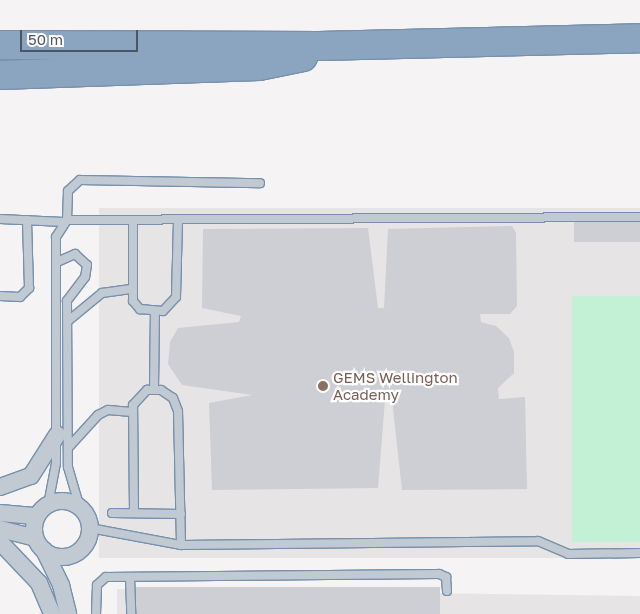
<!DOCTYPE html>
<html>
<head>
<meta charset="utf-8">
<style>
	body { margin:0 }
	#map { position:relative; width:640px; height:614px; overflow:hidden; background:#f5f3f3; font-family:"Golos Text",sans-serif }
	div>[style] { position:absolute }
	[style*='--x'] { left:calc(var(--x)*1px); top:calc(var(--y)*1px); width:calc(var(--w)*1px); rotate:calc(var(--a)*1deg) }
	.education>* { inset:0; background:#e6e4e5; transform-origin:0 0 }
	.green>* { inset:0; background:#c3f1d5; transform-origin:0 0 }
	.building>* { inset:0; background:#cdcfd5; transform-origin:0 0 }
	.roads { filter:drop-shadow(1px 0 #7690ad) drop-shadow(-1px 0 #7690ad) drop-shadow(0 1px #7690ad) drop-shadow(0 -1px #7690ad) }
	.lane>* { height:8px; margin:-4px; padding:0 4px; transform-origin:4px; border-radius:4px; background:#c1cad2 }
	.street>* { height:16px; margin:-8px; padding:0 8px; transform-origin:8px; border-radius:8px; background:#c1cad2 }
	.street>.ring { margin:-8px; padding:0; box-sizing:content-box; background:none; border:16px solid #c1cad2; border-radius:50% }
	.highway>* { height:28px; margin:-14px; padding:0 14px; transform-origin:14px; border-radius:14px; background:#8ba5c1 }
	.dots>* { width:14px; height:14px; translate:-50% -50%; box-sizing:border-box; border:2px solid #fff; border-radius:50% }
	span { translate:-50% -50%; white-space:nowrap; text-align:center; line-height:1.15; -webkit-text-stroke:4.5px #fff; paint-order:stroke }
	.education-label { font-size:15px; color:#785e54 }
	.left { translate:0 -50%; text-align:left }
	.scale { position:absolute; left:20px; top:30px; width:118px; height:22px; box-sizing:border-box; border:2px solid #4a5661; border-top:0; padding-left:6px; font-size:15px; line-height:18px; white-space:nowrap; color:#4a5661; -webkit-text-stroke:4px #fff; paint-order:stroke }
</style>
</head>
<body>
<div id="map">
	<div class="education">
		<div style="left:640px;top:208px;width:350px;height:541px;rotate:90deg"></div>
		<div style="clip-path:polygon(117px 589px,640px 596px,640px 614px,117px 614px)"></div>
	</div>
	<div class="green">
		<div style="left:640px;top:296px;width:246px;height:68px;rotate:90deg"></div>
	</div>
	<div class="building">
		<div style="left:640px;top:221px;width:21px;height:66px;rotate:90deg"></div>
		<div style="clip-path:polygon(512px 226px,516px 233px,517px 306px,510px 314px,480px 314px,481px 322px,496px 326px,509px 338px,514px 352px,514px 373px,498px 388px,499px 399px,525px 397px,527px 489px,402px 490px,392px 400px,385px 400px,378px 488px,212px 490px,209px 403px,252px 395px,182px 385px,168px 364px,170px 342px,178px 328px,239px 322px,241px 316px,202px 308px,203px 229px,368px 228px,378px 308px,384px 308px,388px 229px)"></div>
		<div style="left:440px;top:587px;width:27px;height:304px;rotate:90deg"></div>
	</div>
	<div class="roads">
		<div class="lane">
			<div style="--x:0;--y:219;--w:64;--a:2.7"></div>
			<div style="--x:67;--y:220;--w:29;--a:-88"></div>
			<div style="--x:68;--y:191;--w:16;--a:-43"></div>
			<div style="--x:80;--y:180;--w:180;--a:1"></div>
			<div style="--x:133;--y:221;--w:80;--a:90"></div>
			<div style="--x:133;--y:301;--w:11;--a:49"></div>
			<div style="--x:140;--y:309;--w:23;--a:5"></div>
			<div style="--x:163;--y:311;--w:19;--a:-47"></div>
			<div style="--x:176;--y:297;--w:76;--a:-88.5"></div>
			<div style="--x:57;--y:262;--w:20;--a:-24"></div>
			<div style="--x:75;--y:254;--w:16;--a:43"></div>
			<div style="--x:87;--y:265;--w:12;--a:99"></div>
			<div style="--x:85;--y:277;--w:30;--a:127"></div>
			<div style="--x:67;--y:301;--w:166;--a:89.7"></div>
			<div style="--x:68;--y:467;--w:43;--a:73.7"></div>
			<div style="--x:0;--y:296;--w:20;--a:3"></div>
			<div style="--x:20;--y:297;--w:13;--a:-45"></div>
			<div style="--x:29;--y:288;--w:68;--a:-91.7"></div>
			<div style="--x:68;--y:321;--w:44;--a:-39.5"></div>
			<div style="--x:102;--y:293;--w:29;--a:-8"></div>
			<div style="--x:154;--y:389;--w:78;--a:-89.3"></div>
			<div style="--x:68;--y:448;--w:45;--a:-47.7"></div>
			<div style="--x:98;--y:415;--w:11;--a:-27"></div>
			<div style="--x:108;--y:410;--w:24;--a:5"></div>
			<div style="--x:48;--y:505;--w:43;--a:-79.2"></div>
			<div style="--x:56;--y:463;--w:226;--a:-90"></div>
			<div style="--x:56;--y:237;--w:20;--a:-57"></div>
			<div style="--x:67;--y:220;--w:573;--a:-0.3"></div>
			<div style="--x:112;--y:513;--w:69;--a:0.8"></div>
			<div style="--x:134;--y:513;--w:108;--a:-90.5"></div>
			<div style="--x:133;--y:405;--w:21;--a:-47"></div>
			<div style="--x:147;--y:390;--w:14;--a:0"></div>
			<div style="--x:161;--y:390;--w:14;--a:34"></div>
			<div style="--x:173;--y:398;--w:14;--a:69"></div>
			<div style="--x:178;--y:411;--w:134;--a:88.7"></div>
			<div style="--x:90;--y:528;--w:93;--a:10.6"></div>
			<div style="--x:181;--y:545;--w:357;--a:-0.6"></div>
			<div style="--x:538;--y:541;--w:33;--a:23"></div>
			<div style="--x:568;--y:554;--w:72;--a:-0.8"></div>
			<div style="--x:130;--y:577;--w:37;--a:88"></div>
			<div style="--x:96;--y:614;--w:29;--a:-88"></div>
			<div style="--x:97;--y:585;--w:12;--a:-42"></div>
			<div style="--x:106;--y:577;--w:333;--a:-0.5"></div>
			<div style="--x:439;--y:574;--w:8;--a:23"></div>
			<div style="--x:446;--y:577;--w:14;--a:86"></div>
		</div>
		<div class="street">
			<div style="--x:0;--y:487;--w:33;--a:-20"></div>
			<div style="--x:31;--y:476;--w:49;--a:-57.6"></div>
			<div class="ring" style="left:34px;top:501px;width:40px;height:40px"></div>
			<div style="--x:0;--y:513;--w:37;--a:5"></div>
			<div style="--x:0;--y:529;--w:36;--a:14"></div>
			<div style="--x:0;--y:542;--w:57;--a:46.4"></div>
			<div style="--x:39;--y:583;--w:34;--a:67"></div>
			<div style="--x:44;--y:550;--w:39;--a:64"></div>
			<div style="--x:61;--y:585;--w:30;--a:76"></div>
		</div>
		<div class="highway">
			<div style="--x:0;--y:45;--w:319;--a:0.2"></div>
			<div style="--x:319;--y:46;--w:321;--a:-1.4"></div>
			<div style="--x:0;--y:75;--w:259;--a:-2"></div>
			<div style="--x:259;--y:66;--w:45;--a:-11.6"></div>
		</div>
	</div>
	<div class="dots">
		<div style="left:323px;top:386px;background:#8d6e63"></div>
	</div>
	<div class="education-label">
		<span class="left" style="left:333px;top:386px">GEMS Wellington<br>Academy</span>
	</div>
	<div class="scale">50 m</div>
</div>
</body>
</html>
